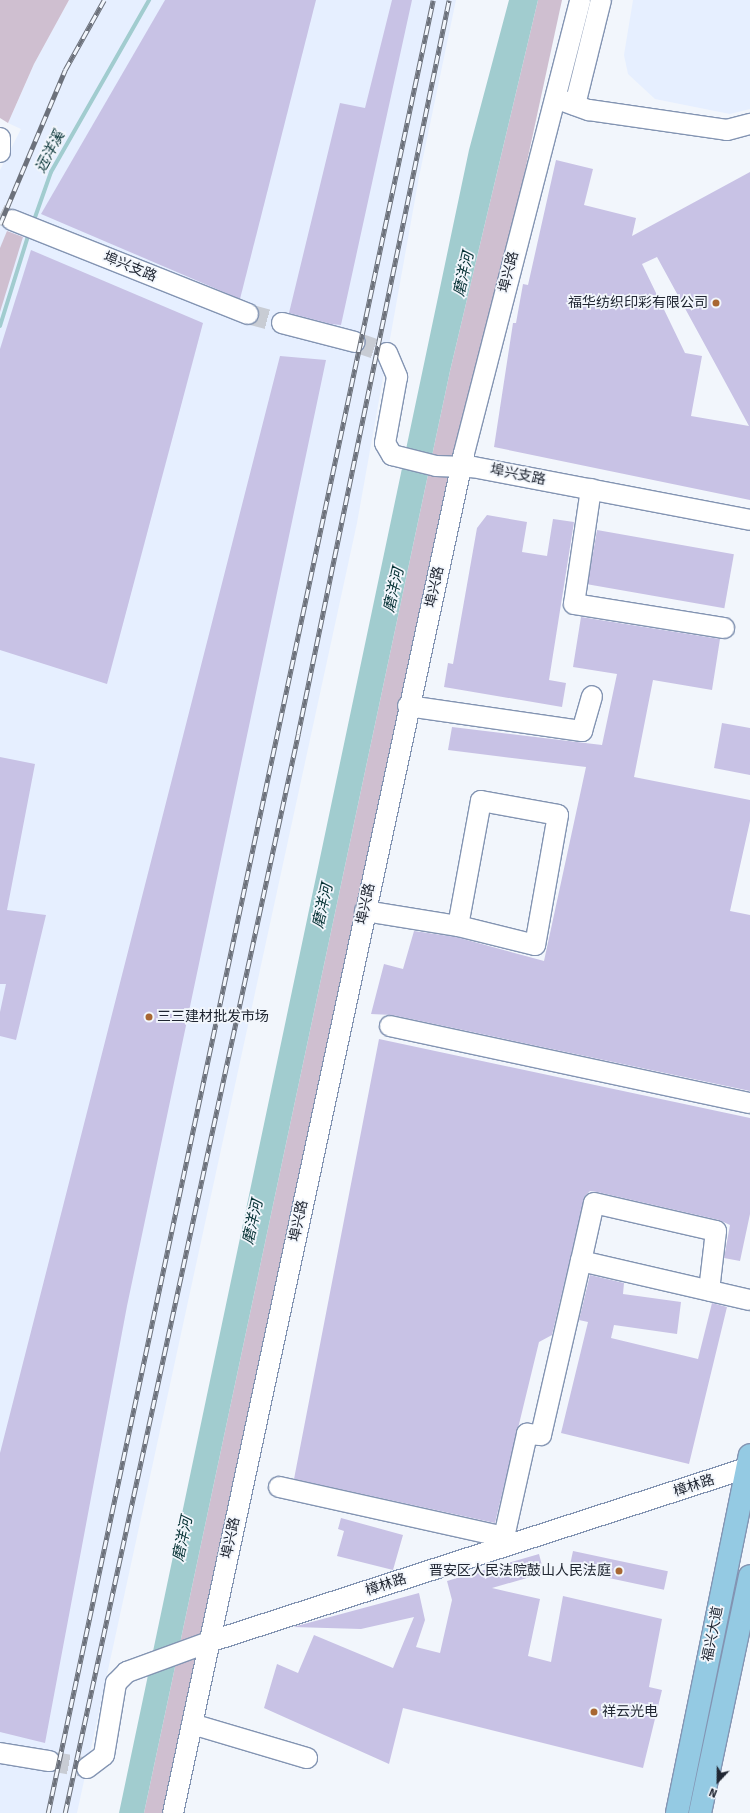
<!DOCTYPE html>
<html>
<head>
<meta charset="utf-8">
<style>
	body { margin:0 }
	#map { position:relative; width:750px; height:1813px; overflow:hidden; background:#f2f6fc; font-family:Signika,"Noto Sans SC",sans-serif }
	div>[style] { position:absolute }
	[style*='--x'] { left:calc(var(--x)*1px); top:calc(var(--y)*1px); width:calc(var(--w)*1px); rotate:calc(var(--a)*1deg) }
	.built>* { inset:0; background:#e6efff }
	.green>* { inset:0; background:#cfbfd0 }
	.water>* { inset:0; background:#a1cccf }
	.stream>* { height:4px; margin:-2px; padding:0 2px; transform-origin:2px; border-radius:2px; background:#a1cccf }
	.building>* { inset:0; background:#c8c2e5; transform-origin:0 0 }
	.minor-tunnel>* { height:20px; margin-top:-10px; transform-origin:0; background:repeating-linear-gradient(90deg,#c8ccd4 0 20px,transparent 0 30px) }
	.roads { filter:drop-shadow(1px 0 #8394b2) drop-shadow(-1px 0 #8394b2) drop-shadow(0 1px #8394b2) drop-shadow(0 -1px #8394b2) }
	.minor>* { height:20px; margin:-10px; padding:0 10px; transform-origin:10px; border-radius:10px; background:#fff }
	.major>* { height:22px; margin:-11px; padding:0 11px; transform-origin:11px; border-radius:11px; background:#94cae3 }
	.rail>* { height:4.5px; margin-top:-2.25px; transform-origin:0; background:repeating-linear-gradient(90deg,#f2f6fc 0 9px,#6c717b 0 18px); box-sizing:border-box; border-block:1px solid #6c717b }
	.dots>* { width:11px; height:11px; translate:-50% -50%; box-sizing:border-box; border:2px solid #f2f6fc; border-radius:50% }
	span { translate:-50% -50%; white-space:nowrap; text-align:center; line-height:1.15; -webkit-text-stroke:3.5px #f2f6fc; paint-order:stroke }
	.street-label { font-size:14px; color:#202632 }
	.poi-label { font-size:14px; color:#202632 }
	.right { translate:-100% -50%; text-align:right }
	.left { translate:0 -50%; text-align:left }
	.water-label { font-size:15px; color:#043033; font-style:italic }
	.north { position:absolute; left:698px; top:1761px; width:40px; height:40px; -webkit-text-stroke:3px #f2f6fc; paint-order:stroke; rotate:202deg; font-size:11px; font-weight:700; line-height:16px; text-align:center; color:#202632 }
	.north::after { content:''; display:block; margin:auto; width:14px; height:18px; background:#202632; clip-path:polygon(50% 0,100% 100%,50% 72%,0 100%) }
</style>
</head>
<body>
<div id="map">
	<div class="built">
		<div style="clip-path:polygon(69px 0,456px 0,419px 177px,357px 523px,77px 1813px,0 1813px,0 170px,21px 129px,8px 123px,34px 64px)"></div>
		<div style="clip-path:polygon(633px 0,750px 0,750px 109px,730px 114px,655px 99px,628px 74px,624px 55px)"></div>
	</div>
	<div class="green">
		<div style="clip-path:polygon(0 0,69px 0,34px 64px,8px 123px,0 118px)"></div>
		<div style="clip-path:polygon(538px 0,562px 0,169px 1813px,144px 1813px,450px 371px)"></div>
		<div style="clip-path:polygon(7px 231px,23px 237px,0 312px,0 248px)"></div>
	</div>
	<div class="water">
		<div style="clip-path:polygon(509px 0,538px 0,450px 371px,144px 1813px,119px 1813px,469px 150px)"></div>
	</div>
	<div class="stream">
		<div style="--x:33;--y:223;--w:54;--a:-70.6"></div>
		<div style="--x:51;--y:172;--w:198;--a:-60.3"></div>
		<div style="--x:0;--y:326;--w:97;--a:-72.7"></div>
	</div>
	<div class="building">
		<div style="clip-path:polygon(165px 0,316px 0,240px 299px,41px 214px)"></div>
		<div style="clip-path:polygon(392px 0,412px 0,341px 325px,331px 324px,289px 313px,340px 103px,365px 108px)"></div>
		<div style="clip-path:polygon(evenodd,556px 160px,593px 169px,584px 205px,636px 218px,632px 236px,750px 172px,750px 500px,494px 447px,513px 323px,516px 323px,523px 284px,528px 285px,556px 160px,657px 257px,717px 367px,749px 426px,691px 416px,702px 356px,685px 353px,642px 264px,657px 257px)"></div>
		<div style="clip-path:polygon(31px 250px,203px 323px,107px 684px,0 650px,0 349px)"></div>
		<div style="clip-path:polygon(280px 356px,326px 360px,127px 1306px,45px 1743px,0 1732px,0 1453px)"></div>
		<div style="clip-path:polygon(487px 515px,527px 522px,522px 552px,547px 556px,553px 519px,574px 522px,549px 680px,566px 683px,562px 707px,444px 687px,448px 663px,453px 664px,477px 528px)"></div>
		<div style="left:597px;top:530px;width:139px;height:55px;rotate:10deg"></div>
		<div style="clip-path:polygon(581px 617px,720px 639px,712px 690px,653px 680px,634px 777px,750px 800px,750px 821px,730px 911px,750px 915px,750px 1091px,392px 1015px,371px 1014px,384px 964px,403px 969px,414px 931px,456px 937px,544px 961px,586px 767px,448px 750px,452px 727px,602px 745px,617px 674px,573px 667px)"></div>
		<div style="clip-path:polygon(722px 723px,750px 728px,750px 775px,714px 768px)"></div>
		<div style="clip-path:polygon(0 757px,35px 764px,7px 910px,46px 915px,16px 1040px,0 1036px,0 1012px,6px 984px,0 984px)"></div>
		<div style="clip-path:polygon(379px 1039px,750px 1118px,750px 1214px,740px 1261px,724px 1258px,730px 1225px,719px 1220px,597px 1192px,590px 1191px,585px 1196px,552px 1335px,539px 1342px,495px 1523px,294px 1479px)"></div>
		<div style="clip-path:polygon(590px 1275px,624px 1283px,623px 1294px,681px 1302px,677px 1334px,614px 1325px,611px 1338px,698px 1359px,712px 1303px,727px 1307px,689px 1464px,561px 1433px,588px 1322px,579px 1320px)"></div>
		<div style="clip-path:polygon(341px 1518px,403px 1535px,393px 1570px,337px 1556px,344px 1531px,338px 1529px)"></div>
		<div style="left:573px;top:1551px;width:97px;height:19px;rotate:12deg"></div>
		<div style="clip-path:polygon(539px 1554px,544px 1573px,492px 1588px,540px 1599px,528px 1656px,551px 1662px,563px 1596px,662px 1619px,649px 1687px,662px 1690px,643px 1768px,403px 1708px,389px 1764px,264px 1708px,277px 1664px,298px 1673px,314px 1635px,393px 1668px,414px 1617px,361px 1629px,293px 1627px,419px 1593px,425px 1620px,416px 1647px,440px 1653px,452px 1600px,447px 1581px)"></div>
	</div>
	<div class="minor-tunnel">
		<div style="--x:0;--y:214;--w:13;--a:27"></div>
		<div style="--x:248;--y:314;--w:35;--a:15"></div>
		<div style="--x:355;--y:342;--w:34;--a:19"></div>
		<div style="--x:49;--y:1761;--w:39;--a:10"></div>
	</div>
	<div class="roads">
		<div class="minor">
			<div style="--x:558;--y:99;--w:33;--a:20"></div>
			<div style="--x:589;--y:110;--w:139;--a:8.2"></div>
			<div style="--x:727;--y:130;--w:24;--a:-15"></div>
			<div style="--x:575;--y:105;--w:108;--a:-76.1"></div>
			<div style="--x:0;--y:138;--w:14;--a:90"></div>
			<div style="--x:12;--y:220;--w:254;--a:21.7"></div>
			<div style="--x:282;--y:323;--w:75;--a:14.6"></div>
			<div style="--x:387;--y:353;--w:26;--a:67"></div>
			<div style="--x:397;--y:377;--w:67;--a:100.3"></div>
			<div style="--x:385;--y:443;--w:14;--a:60"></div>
			<div style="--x:392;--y:455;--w:45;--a:14"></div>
			<div style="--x:436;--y:466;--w:37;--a:2"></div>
			<div style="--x:473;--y:467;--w:282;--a:10.8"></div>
			<div style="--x:591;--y:489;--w:116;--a:98.4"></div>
			<div style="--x:574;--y:604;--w:152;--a:9.1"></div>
			<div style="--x:408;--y:706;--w:176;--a:8.2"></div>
			<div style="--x:582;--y:731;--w:36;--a:-74"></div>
			<div style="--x:481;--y:801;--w:78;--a:10.3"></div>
			<div style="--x:558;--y:815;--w:132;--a:100"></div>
			<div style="--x:535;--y:945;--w:79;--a:-166.1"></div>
			<div style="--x:458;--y:926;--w:127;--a:-79.6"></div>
			<div style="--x:365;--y:911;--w:94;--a:9.2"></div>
			<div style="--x:390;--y:1026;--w:368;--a:12.1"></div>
			<div style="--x:581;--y:1261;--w:59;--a:-77.4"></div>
			<div style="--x:594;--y:1203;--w:125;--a:12.9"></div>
			<div style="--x:716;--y:1231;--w:60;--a:96.7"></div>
			<div style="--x:279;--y:1487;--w:230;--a:12.5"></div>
			<div style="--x:504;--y:1537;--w:106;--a:-77.4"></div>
			<div style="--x:527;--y:1434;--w:14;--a:4"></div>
			<div style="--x:541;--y:1435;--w:179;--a:-77.1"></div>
			<div style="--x:581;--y:1261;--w:173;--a:13"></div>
			<div style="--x:192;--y:1724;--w:120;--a:16.5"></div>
			<div style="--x:0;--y:1753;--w:50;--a:9.3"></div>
			<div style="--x:87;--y:1768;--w:21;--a:-37"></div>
			<div style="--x:104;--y:1755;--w:73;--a:-80.5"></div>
			<div style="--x:116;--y:1683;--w:16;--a:-45"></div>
			<div style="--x:127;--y:1672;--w:87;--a:-20.1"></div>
			<div style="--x:209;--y:1642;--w:569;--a:-17.93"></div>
			<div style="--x:173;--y:1813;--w:1391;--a:-77.92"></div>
			<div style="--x:464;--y:453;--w:468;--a:-75.6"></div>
		</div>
		<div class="major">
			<div style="--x:677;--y:1813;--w:365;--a:-78.5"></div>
			<div style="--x:700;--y:1813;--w:242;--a:-78.1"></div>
		</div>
	</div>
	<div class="rail">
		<div style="--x:0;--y:224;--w:167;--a:-67.1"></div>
		<div style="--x:65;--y:70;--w:80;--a:-60.9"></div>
		<div style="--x:48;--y:1813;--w:1853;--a:-78.01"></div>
		<div style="--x:65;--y:1813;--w:1104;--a:-77.81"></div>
		<div style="--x:298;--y:734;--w:749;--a:-78.38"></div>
	</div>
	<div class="dots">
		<div style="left:716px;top:303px;background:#a86732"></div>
		<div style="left:149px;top:1017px;background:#a86732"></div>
		<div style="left:619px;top:1571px;background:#a86732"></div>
		<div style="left:594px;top:1712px;background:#a86732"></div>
	</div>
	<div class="street-label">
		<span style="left:130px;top:267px;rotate:22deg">埠兴支路</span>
		<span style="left:509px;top:272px;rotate:-76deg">埠兴路</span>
		<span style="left:518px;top:475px;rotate:11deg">埠兴支路</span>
		<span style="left:435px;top:587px;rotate:-78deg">埠兴路</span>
		<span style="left:366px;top:904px;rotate:-78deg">埠兴路</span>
		<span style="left:299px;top:1221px;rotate:-78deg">埠兴路</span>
		<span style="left:694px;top:1486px;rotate:-18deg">樟林路</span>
		<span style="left:231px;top:1538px;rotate:-78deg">埠兴路</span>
		<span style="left:386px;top:1585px;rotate:-18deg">樟林路</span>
		<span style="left:713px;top:1634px;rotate:-79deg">福兴大道</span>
	</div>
	<div class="poi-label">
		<span class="right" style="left:708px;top:303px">福华纺织印彩有限公司</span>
		<span class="left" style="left:157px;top:1017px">三三建材批发市场</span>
		<span class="right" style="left:611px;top:1571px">晋安区人民法院鼓山人民法庭</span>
		<span class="left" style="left:602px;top:1712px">祥云光电</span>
	</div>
	<div class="water-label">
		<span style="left:50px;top:152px;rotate:-62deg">远洋溪</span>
		<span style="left:464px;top:274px;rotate:-77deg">磨洋河</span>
		<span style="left:394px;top:590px;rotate:-77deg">磨洋河</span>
		<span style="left:323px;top:906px;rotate:-77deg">磨洋河</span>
		<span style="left:253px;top:1222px;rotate:-77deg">磨洋河</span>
		<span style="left:183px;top:1539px;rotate:-78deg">磨洋河</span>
	</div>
	<div class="north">N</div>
</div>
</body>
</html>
